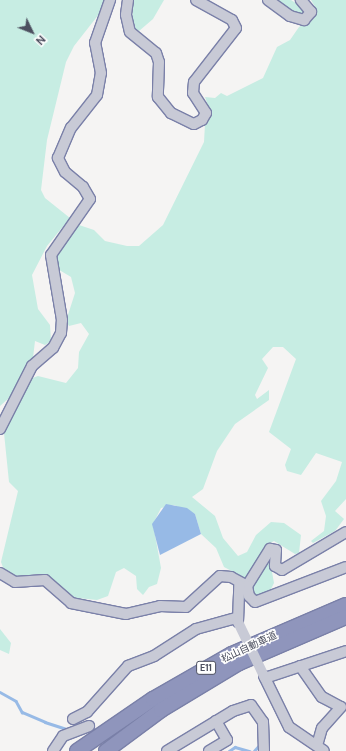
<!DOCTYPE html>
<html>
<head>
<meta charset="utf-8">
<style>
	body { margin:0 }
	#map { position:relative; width:346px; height:751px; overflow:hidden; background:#f5f4f3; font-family:"DM Sans","Noto Sans JP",sans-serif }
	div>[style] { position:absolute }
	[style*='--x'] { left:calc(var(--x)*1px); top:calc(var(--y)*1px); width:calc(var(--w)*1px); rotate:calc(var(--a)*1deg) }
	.green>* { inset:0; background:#c7ede3 }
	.water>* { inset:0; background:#97bae6 }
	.stream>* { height:2.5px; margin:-1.25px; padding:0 1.25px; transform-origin:1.25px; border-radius:1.25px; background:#97bae6 }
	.roads { filter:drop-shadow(1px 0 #7a80a8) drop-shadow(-1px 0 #7a80a8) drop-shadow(0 1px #7a80a8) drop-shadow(0 -1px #7a80a8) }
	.minor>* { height:10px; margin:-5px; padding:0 5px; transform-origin:5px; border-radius:5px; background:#c8cad6 }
	.highway>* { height:14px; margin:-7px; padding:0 7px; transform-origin:7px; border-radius:7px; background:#8f95bc }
	.minor-bridge>* { height:10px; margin:-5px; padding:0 5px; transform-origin:5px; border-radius:5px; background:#c8cad6 }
	span { translate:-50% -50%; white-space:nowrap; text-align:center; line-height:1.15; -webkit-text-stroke:3px #fff; paint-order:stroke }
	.shield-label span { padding:1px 3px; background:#fff; border:1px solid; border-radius:3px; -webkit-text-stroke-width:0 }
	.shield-label { font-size:9px; color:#4c4f5f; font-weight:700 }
	.street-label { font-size:10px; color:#4c4f5f }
	.north { position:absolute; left:12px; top:12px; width:40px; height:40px; -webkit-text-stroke:3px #fff; paint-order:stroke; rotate:133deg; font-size:11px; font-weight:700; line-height:16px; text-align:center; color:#4c4f5f }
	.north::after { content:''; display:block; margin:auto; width:14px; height:18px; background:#4c4f5f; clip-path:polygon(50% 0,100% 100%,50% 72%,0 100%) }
</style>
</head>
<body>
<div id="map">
	<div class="green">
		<div style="clip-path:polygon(0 0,104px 0,103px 9px,74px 46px,66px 62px,47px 140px,41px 190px,45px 198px,70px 218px,47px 246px,32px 275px,38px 309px,50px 325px,51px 341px,45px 345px,35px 341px,33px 358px,9px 398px,0 406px)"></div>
		<div style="clip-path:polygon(133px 0,164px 0,153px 19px,139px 31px,132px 27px)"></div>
		<div style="clip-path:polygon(274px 0,291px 0,305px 9px,306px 15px,295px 14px)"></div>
		<div style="clip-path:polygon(311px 0,346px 0,346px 499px,335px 511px,344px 519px,335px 531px,313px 543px,311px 541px,324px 531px,326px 516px,321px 501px,336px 481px,342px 462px,316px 453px,301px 475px,287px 471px,285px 465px,291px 449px,269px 432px,296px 359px,283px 347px,273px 347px,262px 359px,268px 368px,255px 395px,257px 399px,269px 390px,269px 400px,235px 424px,217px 451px,203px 489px,192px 497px,215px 516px,223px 538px,238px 556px,247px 552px,256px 535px,271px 522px,284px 523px,301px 535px,299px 553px,295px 554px,274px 541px,265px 546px,263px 550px,270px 561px,274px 583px,269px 593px,261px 597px,254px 594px,247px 579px,224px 567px,216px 548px,201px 534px,195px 514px,174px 505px,161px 508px,153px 524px,161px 568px,157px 584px,149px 587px,143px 595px,137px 589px,136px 576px,124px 568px,116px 572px,108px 596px,97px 600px,68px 597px,58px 585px,39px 574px,14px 577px,4px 570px,1px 562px,18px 491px,9px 482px,4px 433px,30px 379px,38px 376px,66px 383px,78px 368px,79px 352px,89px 334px,81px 323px,69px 326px,66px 321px,75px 293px,71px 277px,56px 268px,54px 257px,65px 238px,79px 225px,94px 230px,105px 241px,127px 246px,139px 246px,163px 225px,204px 142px,205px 124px,211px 114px,205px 97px,215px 98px,221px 93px,227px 96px,263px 78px,277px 47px,290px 40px,299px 27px,314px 18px,317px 10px)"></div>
		<div style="clip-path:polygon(0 629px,11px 643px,9px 654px,0 650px)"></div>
	</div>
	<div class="water">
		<div style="clip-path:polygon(166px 504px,187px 508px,195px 514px,201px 534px,160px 555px,152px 524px)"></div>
	</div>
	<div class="stream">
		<div style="--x:0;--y:692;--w:18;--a:29"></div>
		<div style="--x:16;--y:701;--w:13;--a:61"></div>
		<div style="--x:22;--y:712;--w:25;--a:23"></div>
		<div style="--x:45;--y:722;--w:23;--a:18"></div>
		<div style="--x:67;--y:729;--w:20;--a:-20"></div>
		<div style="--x:229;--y:751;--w:7;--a:-34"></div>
		<div style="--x:235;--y:747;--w:15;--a:16"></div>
		<div style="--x:254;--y:751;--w:11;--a:-49"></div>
	</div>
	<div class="roads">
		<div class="minor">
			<div style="--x:128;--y:0;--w:15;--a:98"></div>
			<div style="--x:126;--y:15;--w:17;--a:77"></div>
			<div style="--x:130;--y:32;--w:33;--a:39"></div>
			<div style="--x:156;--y:53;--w:9;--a:72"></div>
			<div style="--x:159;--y:62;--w:35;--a:92"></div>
			<div style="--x:158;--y:97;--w:21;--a:51"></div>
			<div style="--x:171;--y:113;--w:25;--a:26"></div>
			<div style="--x:194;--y:124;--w:9;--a:-27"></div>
			<div style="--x:202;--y:120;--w:8;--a:-60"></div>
			<div style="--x:206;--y:113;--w:24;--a:-123"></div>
			<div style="--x:193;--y:93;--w:11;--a:-85"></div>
			<div style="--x:194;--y:82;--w:68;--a:-52.1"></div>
			<div style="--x:236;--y:28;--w:9;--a:-117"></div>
			<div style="--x:232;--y:20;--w:41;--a:-150.9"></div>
			<div style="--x:268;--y:0;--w:27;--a:36"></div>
			<div style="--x:290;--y:16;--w:15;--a:16"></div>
			<div style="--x:304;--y:20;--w:11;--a:-49"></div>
			<div style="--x:311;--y:12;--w:16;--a:-130"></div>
			<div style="--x:0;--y:429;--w:71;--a:-63.1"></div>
			<div style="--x:32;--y:366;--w:28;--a:-41"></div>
			<div style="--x:53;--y:348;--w:17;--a:-62"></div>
			<div style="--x:61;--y:333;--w:13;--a:-86"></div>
			<div style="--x:62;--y:320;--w:66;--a:-99.6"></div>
			<div style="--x:51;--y:255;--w:68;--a:-55.1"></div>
			<div style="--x:90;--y:199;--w:14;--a:-120"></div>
			<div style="--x:83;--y:187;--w:23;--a:-140"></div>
			<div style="--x:65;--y:172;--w:16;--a:-117"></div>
			<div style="--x:58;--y:158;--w:33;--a:-67"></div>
			<div style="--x:71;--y:128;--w:42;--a:-51.8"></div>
			<div style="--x:97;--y:95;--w:22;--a:-80"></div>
			<div style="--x:101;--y:73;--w:31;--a:-101"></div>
			<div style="--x:95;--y:43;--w:46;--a:-70.8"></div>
			<div style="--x:0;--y:573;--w:17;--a:31"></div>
			<div style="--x:15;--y:582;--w:30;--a:-4"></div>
			<div style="--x:45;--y:580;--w:35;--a:41"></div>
			<div style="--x:71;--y:603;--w:56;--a:11.3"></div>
			<div style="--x:126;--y:614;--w:35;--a:-13"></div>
			<div style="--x:160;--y:606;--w:26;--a:2"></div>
			<div style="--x:186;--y:607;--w:46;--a:-42.4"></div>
			<div style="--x:220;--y:576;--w:11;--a:5"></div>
			<div style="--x:231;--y:577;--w:18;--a:29"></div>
			<div style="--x:247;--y:586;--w:44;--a:-58.1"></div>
			<div style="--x:270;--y:549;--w:6;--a:9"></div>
			<div style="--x:276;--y:550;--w:16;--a:94"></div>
			<div style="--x:275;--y:566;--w:8;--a:30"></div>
			<div style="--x:282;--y:570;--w:74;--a:-30.7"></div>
			<div style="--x:247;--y:586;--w:10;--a:79"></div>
			<div style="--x:249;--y:596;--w:8;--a:45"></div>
			<div style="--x:255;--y:602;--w:97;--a:-21"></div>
			<div style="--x:238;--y:622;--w:37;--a:-88"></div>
			<div style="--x:300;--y:666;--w:38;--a:55"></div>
			<div style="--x:322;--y:697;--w:21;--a:28"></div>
			<div style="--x:341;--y:707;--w:28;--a:132"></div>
			<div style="--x:322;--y:728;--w:18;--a:106"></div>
			<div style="--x:264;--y:676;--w:57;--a:63.9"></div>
			<div style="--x:289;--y:727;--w:42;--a:34.4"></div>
			<div style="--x:265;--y:678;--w:85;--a:-18.4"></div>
			<div style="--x:73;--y:719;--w:16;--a:-27"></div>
			<div style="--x:87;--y:712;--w:62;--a:-48.3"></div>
			<div style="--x:128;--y:666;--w:28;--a:-21"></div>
			<div style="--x:154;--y:656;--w:50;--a:-32.7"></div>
			<div style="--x:196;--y:629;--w:41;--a:-15.4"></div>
			<div style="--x:53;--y:751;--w:18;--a:-56"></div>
			<div style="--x:63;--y:736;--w:28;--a:-21"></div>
			<div style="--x:167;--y:751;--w:77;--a:-31.2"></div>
			<div style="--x:233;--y:711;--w:19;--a:-18"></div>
			<div style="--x:251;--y:705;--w:21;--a:55"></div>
			<div style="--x:263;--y:722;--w:29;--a:88"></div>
			<div style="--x:209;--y:751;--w:21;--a:-31"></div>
			<div style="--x:227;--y:740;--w:22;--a:-120"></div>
		</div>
		<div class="highway">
			<div style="--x:77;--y:751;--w:92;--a:-34.4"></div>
			<div style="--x:153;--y:699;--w:91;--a:-29.7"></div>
			<div style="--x:232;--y:654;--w:124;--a:-23.3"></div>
			<div style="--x:106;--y:751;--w:69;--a:-36.7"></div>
			<div style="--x:161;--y:710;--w:91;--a:-31.1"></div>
			<div style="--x:239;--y:663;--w:116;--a:-23.3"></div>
		</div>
	</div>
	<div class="minor-bridge">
		<div style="--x:238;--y:622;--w:60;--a:64.3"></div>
	</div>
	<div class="shield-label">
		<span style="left:206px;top:668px">E11</span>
	</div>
	<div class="street-label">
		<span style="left:249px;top:647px;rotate:-25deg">松山自動車道</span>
	</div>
	<div class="north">N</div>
</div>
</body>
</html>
